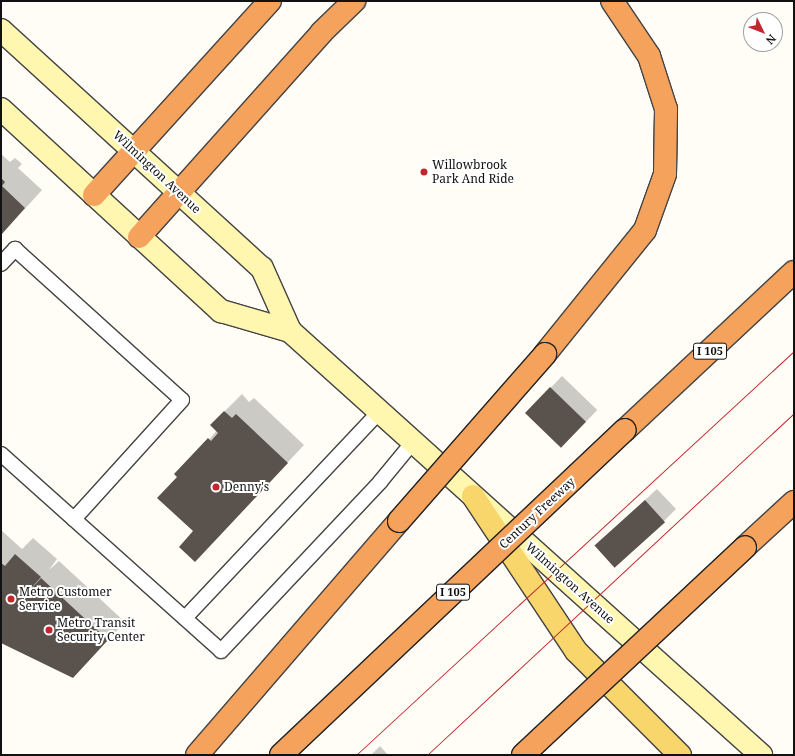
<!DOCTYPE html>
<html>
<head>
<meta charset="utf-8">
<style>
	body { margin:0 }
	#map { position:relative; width:795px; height:756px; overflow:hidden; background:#fffdf5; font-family:"Noto Serif",serif }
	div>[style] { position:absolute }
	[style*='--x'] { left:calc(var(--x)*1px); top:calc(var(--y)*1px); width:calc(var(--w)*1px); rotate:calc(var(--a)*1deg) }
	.shadow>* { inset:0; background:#0003; transform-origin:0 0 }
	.building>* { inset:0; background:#5a524d; transform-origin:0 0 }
	.roads { filter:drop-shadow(1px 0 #444) drop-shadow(-1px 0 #444) drop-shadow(0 1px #444) drop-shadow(0 -1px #444) }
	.lane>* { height:14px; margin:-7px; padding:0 7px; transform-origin:7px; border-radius:7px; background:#fff }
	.secondary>* { height:22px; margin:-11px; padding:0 11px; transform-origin:11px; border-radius:11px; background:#fff6b0 }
	.primary>* { height:22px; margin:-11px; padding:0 11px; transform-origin:11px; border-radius:11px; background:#f9d66b }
	.highway>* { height:22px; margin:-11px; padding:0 11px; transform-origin:11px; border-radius:11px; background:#f5a25d }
	.tram>* { height:1px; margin:-0.5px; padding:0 0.5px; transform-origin:0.5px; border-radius:0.5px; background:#c4262e }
	.bridges { filter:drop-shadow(1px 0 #222) drop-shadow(-1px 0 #222) drop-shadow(0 1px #222) drop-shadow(0 -1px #222) }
	.highway-bridge>* { height:22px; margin:-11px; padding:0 11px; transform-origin:11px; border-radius:11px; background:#f5a25d }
	.dots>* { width:11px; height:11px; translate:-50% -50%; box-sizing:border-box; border:2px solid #fff; border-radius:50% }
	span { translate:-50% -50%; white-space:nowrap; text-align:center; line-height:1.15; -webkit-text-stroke:4px #fff; paint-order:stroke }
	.shield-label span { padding:1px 3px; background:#fff; border:1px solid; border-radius:3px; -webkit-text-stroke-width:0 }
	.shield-label { font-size:11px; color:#111; font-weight:700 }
	.poi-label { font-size:12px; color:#111 }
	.left { translate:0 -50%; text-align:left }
	.street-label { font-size:12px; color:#111 }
	.frame { position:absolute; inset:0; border:2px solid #111; pointer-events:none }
	.north { position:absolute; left:743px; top:12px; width:40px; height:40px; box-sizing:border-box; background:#fff; border:1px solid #a0a0a0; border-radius:50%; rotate:133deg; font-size:11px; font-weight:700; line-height:16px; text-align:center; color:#111 }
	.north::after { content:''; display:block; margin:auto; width:14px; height:18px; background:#c4262e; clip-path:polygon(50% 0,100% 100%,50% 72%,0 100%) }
</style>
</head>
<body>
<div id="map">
	<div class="shadow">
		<div style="clip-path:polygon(1px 154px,10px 162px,15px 158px,22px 164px,18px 168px,42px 190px,1px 235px)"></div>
		<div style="left:562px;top:376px;width:49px;height:52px;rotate:44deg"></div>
		<div style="clip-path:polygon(242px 394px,249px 402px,254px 398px,304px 445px,212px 543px,195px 531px,178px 477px,217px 430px,224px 412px)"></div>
		<div style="clip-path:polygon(657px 489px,676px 509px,664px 521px,608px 534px)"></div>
		<div style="clip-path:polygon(1px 530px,22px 549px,33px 538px,57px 559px,49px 570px,59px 561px,125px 622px,73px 677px,1px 641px)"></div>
		<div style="clip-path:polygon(380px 746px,388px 755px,371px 755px)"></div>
	</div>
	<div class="building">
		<div style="clip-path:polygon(1px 178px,5px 182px,2px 186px,25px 208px,1px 235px)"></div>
		<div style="left:550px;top:387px;width:50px;height:36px;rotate:44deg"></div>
		<div style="clip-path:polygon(224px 411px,232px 418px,236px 414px,288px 463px,195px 562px,179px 547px,193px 531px,157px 498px,177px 477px,174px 474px,208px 438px,211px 441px,218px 433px,210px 425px)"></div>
		<div style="left:645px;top:500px;width:30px;height:68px;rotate:48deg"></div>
		<div style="clip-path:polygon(15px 554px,41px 577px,21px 600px,41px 578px,108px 640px,73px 678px,1px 643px,1px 563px,5px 566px)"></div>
	</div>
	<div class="roads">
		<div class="lane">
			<div style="--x:1;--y:264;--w:21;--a:-47"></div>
			<div style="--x:15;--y:249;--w:225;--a:42.1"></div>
			<div style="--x:182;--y:400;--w:161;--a:132.2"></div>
			<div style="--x:1;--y:454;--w:295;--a:41.8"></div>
			<div style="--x:221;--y:651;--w:232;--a:-46.7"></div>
			<div style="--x:380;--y:482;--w:52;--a:-50.5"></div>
			<div style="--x:185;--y:618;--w:283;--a:-46.7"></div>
		</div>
		<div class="secondary">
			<div style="--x:1;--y:30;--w:353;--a:42.4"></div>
			<div style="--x:262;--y:268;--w:69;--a:66"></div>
			<div style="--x:290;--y:331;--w:634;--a:41.99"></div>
			<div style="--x:1;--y:109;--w:299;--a:42.6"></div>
			<div style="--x:221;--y:311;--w:72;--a:16.2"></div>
		</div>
		<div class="primary">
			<div style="--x:473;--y:496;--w:186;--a:56.4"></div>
			<div style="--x:576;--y:651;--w:147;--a:45"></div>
		</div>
		<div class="highway">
			<div style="--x:94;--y:195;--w:262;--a:-47.8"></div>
			<div style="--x:139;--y:237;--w:275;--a:-48.2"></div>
			<div style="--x:322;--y:32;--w:45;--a:-44.1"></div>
			<div style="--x:545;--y:354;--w:159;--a:-51.1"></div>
			<div style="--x:645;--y:230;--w:59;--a:-70.3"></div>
			<div style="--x:665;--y:174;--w:65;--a:-89.1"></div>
			<div style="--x:666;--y:109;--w:56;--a:-107.8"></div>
			<div style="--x:649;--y:56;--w:66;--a:-123.9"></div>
			<div style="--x:625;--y:430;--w:231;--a:-43.1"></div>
			<div style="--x:745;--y:547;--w:67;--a:-42.6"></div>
			<div style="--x:197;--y:755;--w:309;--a:-49.2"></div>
		</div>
	</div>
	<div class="tram">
		<div style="--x:356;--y:755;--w:596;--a:-42.69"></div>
		<div style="--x:427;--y:755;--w:502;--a:-42.98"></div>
	</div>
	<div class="bridges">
		<div class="highway-bridge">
			<div style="--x:399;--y:521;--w:222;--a:-48.8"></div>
			<div style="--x:281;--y:755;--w:473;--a:-43.4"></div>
			<div style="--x:523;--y:755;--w:304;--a:-43.1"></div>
		</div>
	</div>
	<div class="dots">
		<div style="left:424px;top:172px;background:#c4262e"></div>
		<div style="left:216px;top:487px;background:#c4262e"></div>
		<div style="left:11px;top:599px;background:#c4262e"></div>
		<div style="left:49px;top:630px;background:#c4262e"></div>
	</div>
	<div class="shield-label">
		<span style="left:710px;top:351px">I 105</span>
		<span style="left:453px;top:592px">I 105</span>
	</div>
	<div class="poi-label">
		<span class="left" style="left:432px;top:172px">Willowbrook<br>Park And Ride</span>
		<span class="left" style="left:224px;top:487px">Denny's</span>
		<span class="left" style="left:19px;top:599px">Metro Customer<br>Service</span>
		<span class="left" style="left:57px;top:630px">Metro Transit<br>Security Center</span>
	</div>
	<div class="street-label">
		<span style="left:157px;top:172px;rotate:43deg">Wilmington Avenue</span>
		<span style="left:537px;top:513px;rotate:-43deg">Century Freeway</span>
		<span style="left:570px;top:583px;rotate:42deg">Wilmington Avenue</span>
	</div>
	<div class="frame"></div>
	<div class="north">N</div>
</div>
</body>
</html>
